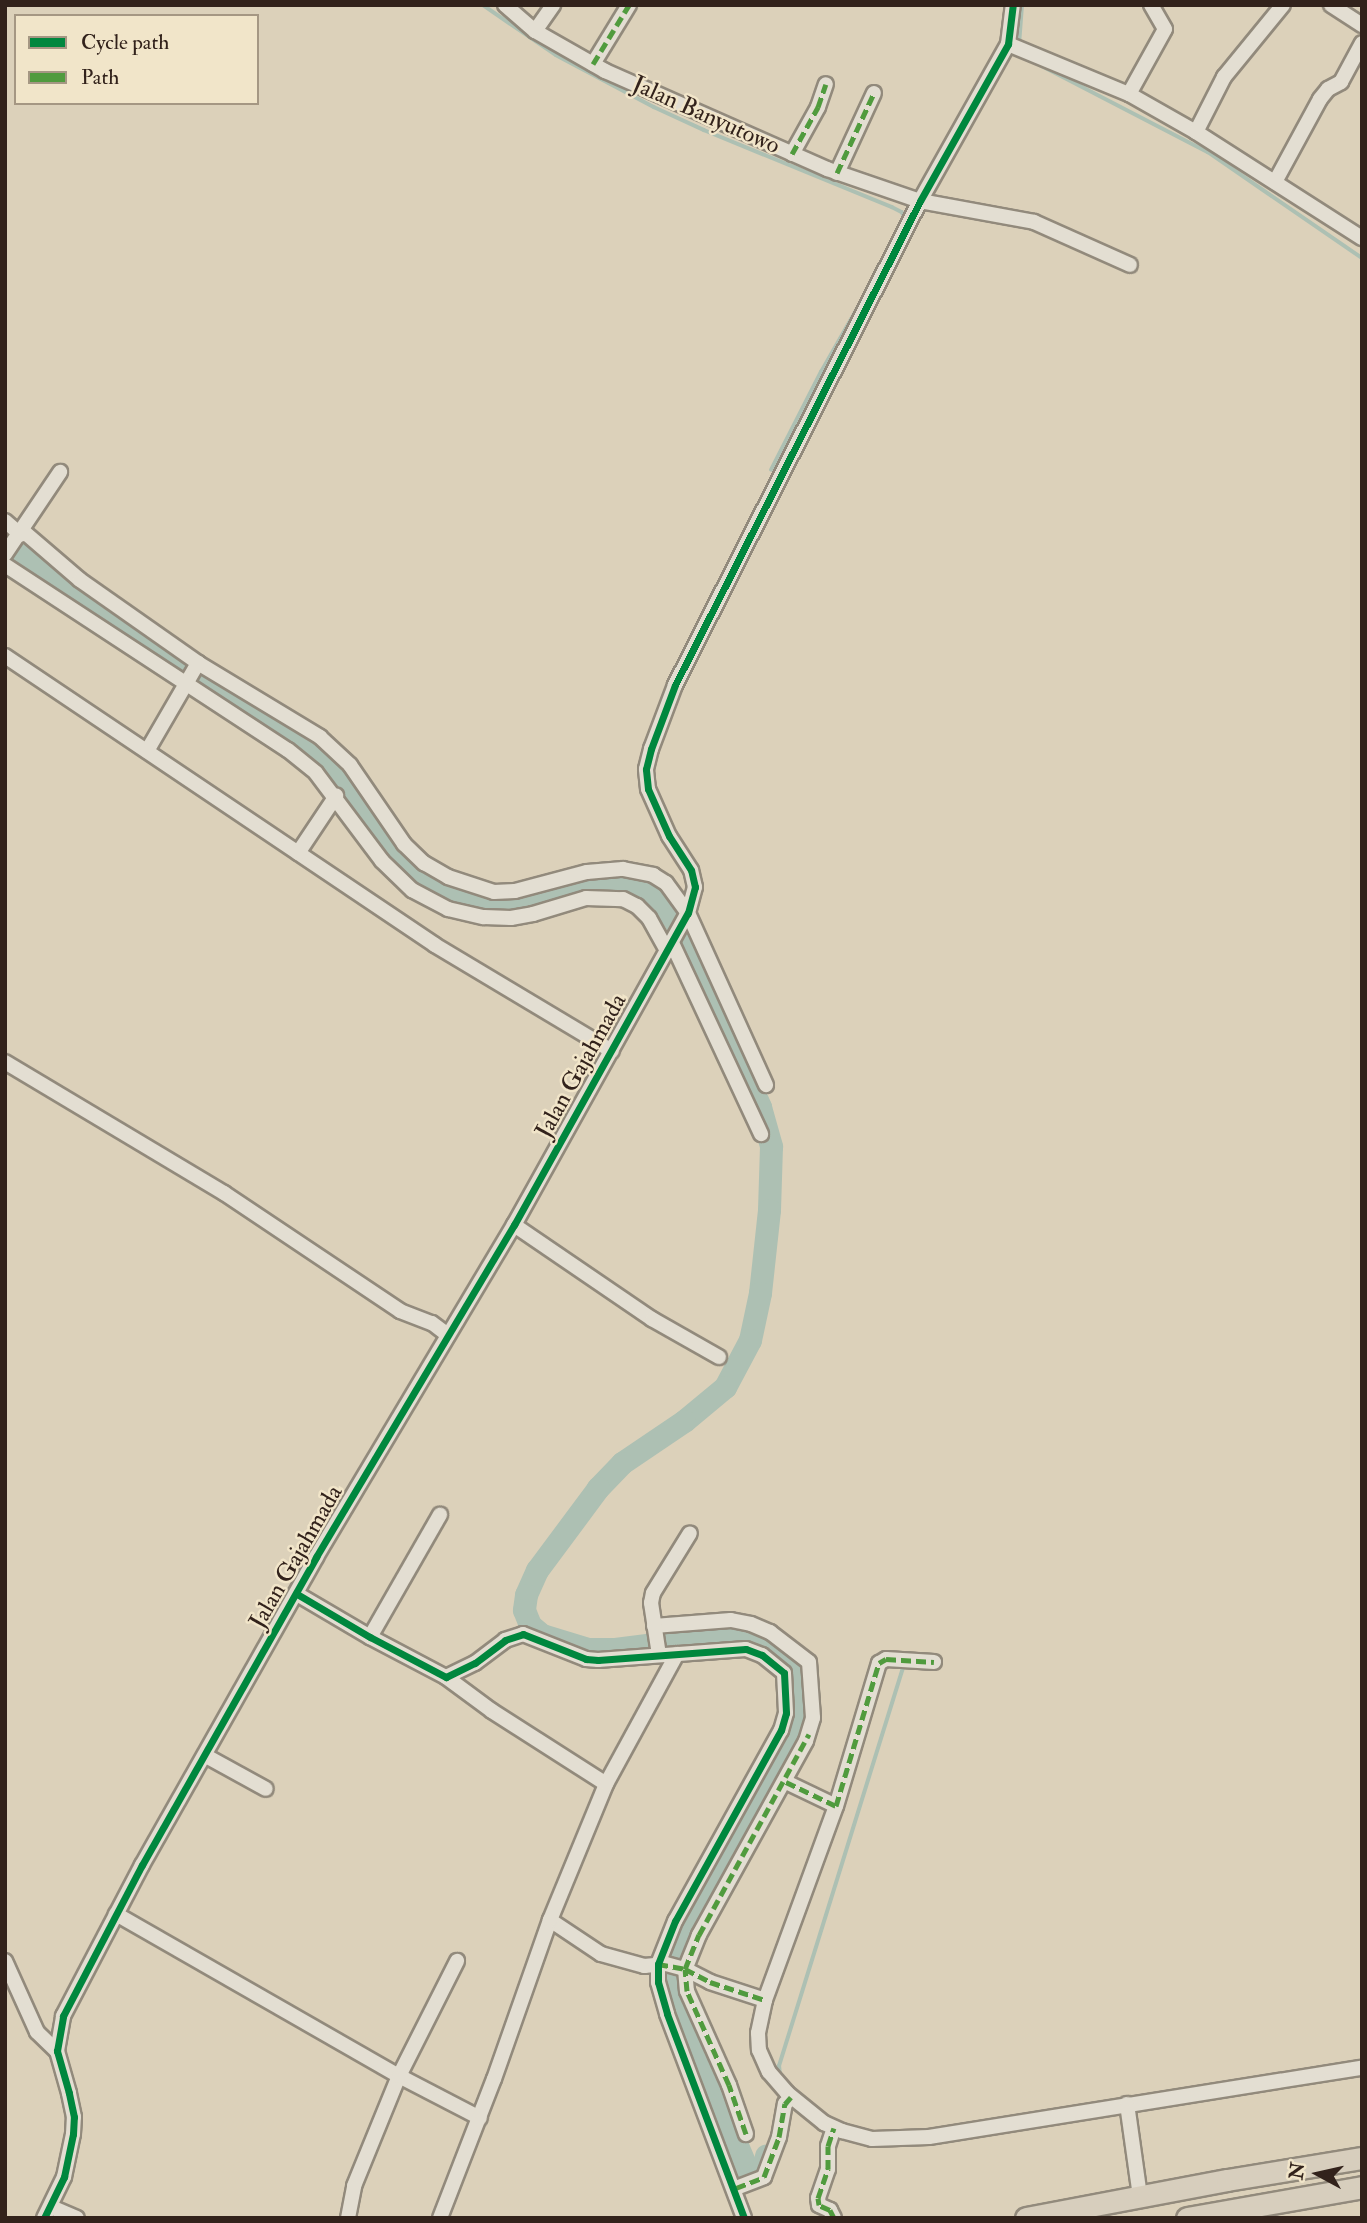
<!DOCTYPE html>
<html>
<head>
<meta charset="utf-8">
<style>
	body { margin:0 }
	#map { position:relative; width:1367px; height:2223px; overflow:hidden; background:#dcd1ba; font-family:"IM FELL Double Pica",serif }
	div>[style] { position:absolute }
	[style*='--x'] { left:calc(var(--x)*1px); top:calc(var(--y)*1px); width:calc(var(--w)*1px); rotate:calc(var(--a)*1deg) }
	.stream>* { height:3.5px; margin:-1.75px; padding:0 1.75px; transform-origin:1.75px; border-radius:1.75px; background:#adc0b3 }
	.river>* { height:23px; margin:-11.5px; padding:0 11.5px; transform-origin:11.5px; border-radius:11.5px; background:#adc0b3 }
	.roads { filter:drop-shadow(2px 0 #928a7c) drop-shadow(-2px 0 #928a7c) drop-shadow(0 2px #928a7c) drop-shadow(0 -2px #928a7c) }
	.minor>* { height:14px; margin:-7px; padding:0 7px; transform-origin:7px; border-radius:7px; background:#e3ded2 }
	.highway>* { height:21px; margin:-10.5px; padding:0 10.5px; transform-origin:10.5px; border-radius:10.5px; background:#d7cebd }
	.quiet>* { height:5px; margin-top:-2.5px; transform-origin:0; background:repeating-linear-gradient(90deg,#509b3e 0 10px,transparent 0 15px) }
	.cycleway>* { height:7px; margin:-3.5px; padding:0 3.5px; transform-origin:3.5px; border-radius:3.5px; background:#00873e }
	span { translate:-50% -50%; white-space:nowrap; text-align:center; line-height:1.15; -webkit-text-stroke:5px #f1e5c9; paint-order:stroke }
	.street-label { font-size:24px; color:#32221b }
	.frame { position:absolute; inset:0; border:7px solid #32221b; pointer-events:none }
	.legend { position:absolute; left:14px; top:14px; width:245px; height:91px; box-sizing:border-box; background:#f1e5c9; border:2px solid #a59783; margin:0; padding:9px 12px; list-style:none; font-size:21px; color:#32221b }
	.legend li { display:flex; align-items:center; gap:14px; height:35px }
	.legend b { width:35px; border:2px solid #a59783 }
	.north { position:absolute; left:1283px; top:2139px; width:70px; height:70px; -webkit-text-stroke:5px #f1e5c9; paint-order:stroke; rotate:278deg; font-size:19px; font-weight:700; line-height:28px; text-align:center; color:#32221b }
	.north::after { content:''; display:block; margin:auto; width:24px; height:32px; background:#32221b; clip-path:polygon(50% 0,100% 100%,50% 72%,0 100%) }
</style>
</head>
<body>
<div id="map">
	<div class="stream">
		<div style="--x:483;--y:5;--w:88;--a:34.4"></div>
		<div style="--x:556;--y:55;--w:111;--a:28"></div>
		<div style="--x:654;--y:107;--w:55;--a:24.7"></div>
		<div style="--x:704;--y:130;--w:203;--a:22.3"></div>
		<div style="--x:892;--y:207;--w:11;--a:27"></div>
		<div style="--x:902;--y:212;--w:8;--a:60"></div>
		<div style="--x:1019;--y:45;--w:40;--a:-85.7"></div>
		<div style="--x:1040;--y:65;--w:189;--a:27.4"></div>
		<div style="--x:1208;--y:152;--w:187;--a:34.5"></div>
		<div style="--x:771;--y:470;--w:110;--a:-63"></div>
		<div style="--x:821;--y:372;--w:83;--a:-60.3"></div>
		<div style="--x:780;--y:2075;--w:9;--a:-96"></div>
		<div style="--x:779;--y:2066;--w:420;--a:-72.7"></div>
	</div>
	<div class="river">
		<div style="--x:5;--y:544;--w:105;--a:36.1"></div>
		<div style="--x:90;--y:606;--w:77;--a:32.2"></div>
		<div style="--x:155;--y:647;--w:91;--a:35.6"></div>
		<div style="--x:229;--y:700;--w:63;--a:26.6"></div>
		<div style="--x:285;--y:728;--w:29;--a:34"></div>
		<div style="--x:309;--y:744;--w:59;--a:48.4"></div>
		<div style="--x:348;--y:788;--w:85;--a:55"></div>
		<div style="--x:397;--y:858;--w:44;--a:39.5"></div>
		<div style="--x:431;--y:886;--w:37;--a:22"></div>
		<div style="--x:465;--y:900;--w:46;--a:6.2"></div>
		<div style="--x:511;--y:905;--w:82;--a:-13.4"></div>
		<div style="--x:591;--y:886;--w:45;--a:2.5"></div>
		<div style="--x:636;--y:888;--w:15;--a:23"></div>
		<div style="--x:650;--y:894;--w:33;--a:46"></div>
		<div style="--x:673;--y:918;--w:24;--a:60"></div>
		<div style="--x:685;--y:939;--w:184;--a:65.9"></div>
		<div style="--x:760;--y:1107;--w:41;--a:74.2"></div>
		<div style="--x:771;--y:1146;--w:64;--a:91.8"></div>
		<div style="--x:769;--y:1210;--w:83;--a:96.2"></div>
		<div style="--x:760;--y:1293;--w:48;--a:102"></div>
		<div style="--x:750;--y:1340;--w:53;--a:118"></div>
		<div style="--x:725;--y:1387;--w:53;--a:140.3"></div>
		<div style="--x:684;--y:1421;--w:75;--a:145.9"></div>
		<div style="--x:622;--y:1463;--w:35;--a:134"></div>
		<div style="--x:598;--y:1488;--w:102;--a:126.6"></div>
		<div style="--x:537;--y:1570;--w:27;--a:114"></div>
		<div style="--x:526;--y:1595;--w:15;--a:98"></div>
		<div style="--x:524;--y:1610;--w:16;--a:68"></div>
		<div style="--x:530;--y:1625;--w:16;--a:40"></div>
		<div style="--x:542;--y:1635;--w:48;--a:16.9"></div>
		<div style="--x:588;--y:1649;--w:27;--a:0"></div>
		<div style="--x:615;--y:1649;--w:103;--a:-7.3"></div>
		<div style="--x:717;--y:1636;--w:33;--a:7"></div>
		<div style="--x:750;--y:1640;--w:51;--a:27.1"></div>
		<div style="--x:795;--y:1663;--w:11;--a:63"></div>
		<div style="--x:800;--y:1673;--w:40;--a:91.4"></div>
		<div style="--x:799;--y:1713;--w:40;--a:110.2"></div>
		<div style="--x:785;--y:1751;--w:54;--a:115.1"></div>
		<div style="--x:762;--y:1800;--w:149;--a:120.2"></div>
		<div style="--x:687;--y:1929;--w:31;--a:112"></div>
		<div style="--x:675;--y:1958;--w:17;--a:97"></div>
		<div style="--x:673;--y:1975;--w:41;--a:77.3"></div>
		<div style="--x:682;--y:2015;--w:175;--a:67.1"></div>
		<div style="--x:750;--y:2176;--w:13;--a:-23"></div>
		<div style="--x:762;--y:2171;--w:16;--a:-75"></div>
	</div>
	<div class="roads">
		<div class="minor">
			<div style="--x:505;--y:5;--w:40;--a:41"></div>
			<div style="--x:535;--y:31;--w:81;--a:29.7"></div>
			<div style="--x:605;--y:71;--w:243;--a:23.8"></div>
			<div style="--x:827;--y:169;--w:98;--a:19"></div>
			<div style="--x:920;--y:201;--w:116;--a:10.4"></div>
			<div style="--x:1034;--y:222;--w:105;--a:24.1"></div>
			<div style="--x:1331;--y:5;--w:37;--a:33"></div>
			<div style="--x:535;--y:31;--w:32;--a:-55"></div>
			<div style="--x:1008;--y:44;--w:131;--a:22.5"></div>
			<div style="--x:1129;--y:94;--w:77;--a:29.6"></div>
			<div style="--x:1196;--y:132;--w:197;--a:32.6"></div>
			<div style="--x:593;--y:64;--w:69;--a:-58.6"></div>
			<div style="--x:1129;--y:94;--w:74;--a:-61"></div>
			<div style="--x:1165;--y:29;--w:28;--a:-120"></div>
			<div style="--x:1196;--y:132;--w:62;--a:-63"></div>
			<div style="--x:1224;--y:77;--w:93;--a:-50.7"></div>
			<div style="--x:792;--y:154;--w:54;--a:-61"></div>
			<div style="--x:818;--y:107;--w:24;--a:-71"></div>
			<div style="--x:837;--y:173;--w:88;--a:-65.2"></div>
			<div style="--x:1275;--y:182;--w:94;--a:-61.5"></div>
			<div style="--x:1320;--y:99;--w:13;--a:-51"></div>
			<div style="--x:1328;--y:89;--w:15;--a:-28"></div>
			<div style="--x:1341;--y:82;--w:44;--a:-61.7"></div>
			<div style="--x:5;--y:521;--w:21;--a:41"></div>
			<div style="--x:23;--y:531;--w:75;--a:40.7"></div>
			<div style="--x:80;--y:580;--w:144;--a:35.1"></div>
			<div style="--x:198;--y:663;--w:143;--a:31.2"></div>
			<div style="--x:320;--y:737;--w:41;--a:43"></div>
			<div style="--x:350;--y:765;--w:96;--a:55.6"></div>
			<div style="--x:404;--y:844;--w:28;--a:44"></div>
			<div style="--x:424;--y:863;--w:28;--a:30"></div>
			<div style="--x:448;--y:877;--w:48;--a:18.1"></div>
			<div style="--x:494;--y:892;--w:21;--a:-3"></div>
			<div style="--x:515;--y:891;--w:74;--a:-14.8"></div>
			<div style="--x:587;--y:872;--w:36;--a:-5"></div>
			<div style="--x:623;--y:869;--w:31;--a:11"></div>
			<div style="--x:653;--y:875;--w:15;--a:32"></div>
			<div style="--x:666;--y:883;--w:37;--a:54"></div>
			<div style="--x:688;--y:913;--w:189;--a:65.6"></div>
			<div style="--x:5;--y:554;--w:99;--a:-56.1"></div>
			<div style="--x:5;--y:565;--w:338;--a:33.2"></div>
			<div style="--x:288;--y:750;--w:36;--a:39"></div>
			<div style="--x:316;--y:773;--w:110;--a:53.1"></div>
			<div style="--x:382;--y:861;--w:42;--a:44"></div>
			<div style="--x:412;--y:890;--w:41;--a:27.8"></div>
			<div style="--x:448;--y:909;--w:37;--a:13"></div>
			<div style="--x:484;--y:917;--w:27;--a:2"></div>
			<div style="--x:511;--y:918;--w:22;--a:-10"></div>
			<div style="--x:533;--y:914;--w:55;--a:-16.8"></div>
			<div style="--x:586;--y:898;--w:37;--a:2"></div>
			<div style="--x:623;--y:899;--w:16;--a:27"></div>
			<div style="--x:637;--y:906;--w:17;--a:45"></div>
			<div style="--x:649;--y:918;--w:38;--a:61"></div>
			<div style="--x:5;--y:656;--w:518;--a:33.9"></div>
			<div style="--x:435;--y:945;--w:206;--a:30.9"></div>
			<div style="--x:147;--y:751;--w:102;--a:-59.9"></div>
			<div style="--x:298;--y:853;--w:69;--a:-56.3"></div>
			<div style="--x:672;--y:943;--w:211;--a:65"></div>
			<div style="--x:5;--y:1062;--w:255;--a:30.9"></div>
			<div style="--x:224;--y:1193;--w:212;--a:33.8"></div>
			<div style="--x:400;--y:1311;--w:34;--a:21"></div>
			<div style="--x:432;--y:1323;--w:20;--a:37"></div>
			<div style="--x:514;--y:1225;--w:167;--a:34.3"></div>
			<div style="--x:652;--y:1319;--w:77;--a:29.6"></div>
			<div style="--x:297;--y:1594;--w:85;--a:30.5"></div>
			<div style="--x:370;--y:1637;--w:86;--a:27.8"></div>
			<div style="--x:446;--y:1677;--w:32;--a:-26"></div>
			<div style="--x:475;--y:1663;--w:38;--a:-37"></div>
			<div style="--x:505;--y:1640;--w:19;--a:-18"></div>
			<div style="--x:523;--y:1634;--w:68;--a:21.6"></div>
			<div style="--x:586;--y:1659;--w:12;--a:5"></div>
			<div style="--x:598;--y:1660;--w:148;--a:-4.3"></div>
			<div style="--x:746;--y:1649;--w:17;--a:21"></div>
			<div style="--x:762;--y:1655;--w:28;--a:39"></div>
			<div style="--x:784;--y:1673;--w:40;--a:87.1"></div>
			<div style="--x:786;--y:1713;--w:18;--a:106"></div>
			<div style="--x:781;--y:1730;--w:218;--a:119"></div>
			<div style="--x:675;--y:1921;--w:46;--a:111.6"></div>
			<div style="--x:658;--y:1964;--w:18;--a:90"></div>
			<div style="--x:658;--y:1982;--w:33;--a:74"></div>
			<div style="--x:667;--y:2014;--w:218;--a:69.3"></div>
			<div style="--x:654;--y:1626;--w:77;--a:-4.5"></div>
			<div style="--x:731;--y:1620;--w:20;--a:11"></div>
			<div style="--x:751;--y:1624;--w:21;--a:23"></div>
			<div style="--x:770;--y:1632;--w:49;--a:37.6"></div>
			<div style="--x:809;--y:1662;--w:56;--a:85.9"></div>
			<div style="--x:813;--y:1718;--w:24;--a:107"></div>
			<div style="--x:806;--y:1741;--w:222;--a:118.9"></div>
			<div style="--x:699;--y:1935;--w:37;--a:112"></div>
			<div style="--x:685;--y:1969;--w:22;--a:85"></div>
			<div style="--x:687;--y:1991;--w:103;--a:65.9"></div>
			<div style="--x:729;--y:2085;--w:52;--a:70.9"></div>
			<div style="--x:370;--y:1637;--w:141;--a:-60.2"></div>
			<div style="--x:659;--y:1655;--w:53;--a:-98.7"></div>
			<div style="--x:651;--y:1603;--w:10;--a:-79"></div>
			<div style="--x:653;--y:1593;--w:70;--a:-58.3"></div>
			<div style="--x:934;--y:1662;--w:48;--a:-176.4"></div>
			<div style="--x:886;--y:1659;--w:8;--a:150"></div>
			<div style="--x:879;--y:1663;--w:149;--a:106.7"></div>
			<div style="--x:836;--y:1806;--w:207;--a:110.1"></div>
			<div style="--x:765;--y:2000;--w:34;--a:102"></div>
			<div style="--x:758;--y:2033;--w:17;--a:87"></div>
			<div style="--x:759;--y:2050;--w:24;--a:66"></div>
			<div style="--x:769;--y:2072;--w:28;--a:49"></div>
			<div style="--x:787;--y:2093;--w:48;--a:39"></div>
			<div style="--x:824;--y:2123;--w:20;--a:24"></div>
			<div style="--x:842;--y:2131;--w:31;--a:15"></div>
			<div style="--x:872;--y:2139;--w:57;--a:-2"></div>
			<div style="--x:929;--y:2137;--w:438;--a:-9.1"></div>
			<div style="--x:446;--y:1677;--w:57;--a:36.5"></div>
			<div style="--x:492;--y:1711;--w:135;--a:32.6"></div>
			<div style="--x:206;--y:1756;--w:68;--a:28.8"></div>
			<div style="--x:786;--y:1782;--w:55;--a:25.6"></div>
			<div style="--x:116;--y:1914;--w:326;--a:29.8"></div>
			<div style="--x:399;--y:2076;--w:91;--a:27.4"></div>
			<div style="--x:550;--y:1920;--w:61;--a:33.7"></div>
			<div style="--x:601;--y:1954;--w:45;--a:15.6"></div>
			<div style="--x:644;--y:1966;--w:22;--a:-5"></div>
			<div style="--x:666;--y:1964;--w:20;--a:15"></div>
			<div style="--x:685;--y:1969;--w:28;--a:27"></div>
			<div style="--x:710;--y:1982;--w:58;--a:18.1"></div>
			<div style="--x:5;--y:1961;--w:78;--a:65.7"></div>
			<div style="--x:37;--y:2032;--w:28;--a:44"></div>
			<div style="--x:1127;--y:2104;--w:93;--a:82"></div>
			<div style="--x:736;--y:2188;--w:30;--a:-21"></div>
			<div style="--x:764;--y:2177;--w:43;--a:-69.4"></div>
			<div style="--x:779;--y:2137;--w:34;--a:-80"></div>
			<div style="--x:785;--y:2104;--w:9;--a:-49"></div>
			<div style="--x:51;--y:2207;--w:28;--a:23"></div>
			<div style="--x:44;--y:2218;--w:46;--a:-64"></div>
			<div style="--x:64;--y:2177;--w:44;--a:-78.2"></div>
			<div style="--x:73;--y:2134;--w:17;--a:-87"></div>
			<div style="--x:74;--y:2117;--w:25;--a:-102"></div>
			<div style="--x:69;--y:2093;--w:44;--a:-105.9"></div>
			<div style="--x:57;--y:2051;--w:36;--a:-80"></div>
			<div style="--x:63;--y:2016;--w:170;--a:-62.4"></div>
			<div style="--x:142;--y:1865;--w:354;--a:-60.5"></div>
			<div style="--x:316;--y:1557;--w:387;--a:-59.2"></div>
			<div style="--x:514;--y:1225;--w:357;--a:-60.9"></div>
			<div style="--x:688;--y:913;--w:27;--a:-75"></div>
			<div style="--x:695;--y:887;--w:17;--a:-103"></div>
			<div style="--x:691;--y:870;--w:40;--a:-122.9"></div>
			<div style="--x:669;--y:836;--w:51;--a:-114.1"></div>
			<div style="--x:648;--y:789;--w:20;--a:-96"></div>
			<div style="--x:646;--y:769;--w:21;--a:-76"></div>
			<div style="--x:651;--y:749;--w:68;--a:-69.4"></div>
			<div style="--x:675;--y:685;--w:542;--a:-63.15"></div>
			<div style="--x:920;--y:201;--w:180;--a:-60.7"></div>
			<div style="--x:1008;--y:44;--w:39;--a:-83"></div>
			<div style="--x:348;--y:2218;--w:33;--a:-79"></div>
			<div style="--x:354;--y:2186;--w:119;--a:-67.8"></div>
			<div style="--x:399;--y:2076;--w:129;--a:-63.2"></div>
			<div style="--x:440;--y:2218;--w:149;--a:-68.8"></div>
			<div style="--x:494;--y:2079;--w:169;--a:-70.6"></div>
			<div style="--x:550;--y:1920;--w:147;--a:-67.6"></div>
			<div style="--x:606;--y:1784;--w:148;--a:-61.4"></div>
			<div style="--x:834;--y:2218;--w:9;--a:-117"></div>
			<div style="--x:830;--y:2210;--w:12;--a:-156"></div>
			<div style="--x:819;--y:2205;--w:7;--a:-98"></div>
			<div style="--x:818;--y:2198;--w:31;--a:-71"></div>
			<div style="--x:828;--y:2169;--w:23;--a:-90"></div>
			<div style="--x:828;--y:2146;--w:19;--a:-72"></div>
		</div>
		<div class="highway">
			<div style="--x:1026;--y:2218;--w:205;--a:-10.7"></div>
			<div style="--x:1227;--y:2180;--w:137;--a:-9.3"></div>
			<div style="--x:1187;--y:2218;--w:178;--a:-10"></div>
		</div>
	</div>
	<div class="quiet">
		<div style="--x:593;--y:64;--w:69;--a:-58.6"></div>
		<div style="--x:792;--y:154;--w:54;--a:-61"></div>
		<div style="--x:818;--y:107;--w:24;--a:-71"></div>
		<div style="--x:837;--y:173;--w:88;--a:-65.2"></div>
		<div style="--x:786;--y:1782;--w:55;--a:25.6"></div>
		<div style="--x:836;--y:1806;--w:149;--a:-73.3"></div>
		<div style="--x:879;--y:1663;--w:8;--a:-30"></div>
		<div style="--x:886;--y:1659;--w:48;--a:3.6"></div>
		<div style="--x:658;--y:1964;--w:27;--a:10"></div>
		<div style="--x:685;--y:1969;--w:28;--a:27"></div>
		<div style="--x:710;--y:1982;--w:58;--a:18.1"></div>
		<div style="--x:746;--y:2134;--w:52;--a:-109.1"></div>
		<div style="--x:729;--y:2085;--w:103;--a:-114.1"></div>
		<div style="--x:687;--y:1991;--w:22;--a:-95"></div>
		<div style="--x:685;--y:1969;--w:37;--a:-68"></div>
		<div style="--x:699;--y:1935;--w:229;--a:-61.3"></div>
		<div style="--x:736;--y:2188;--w:30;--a:-21"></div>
		<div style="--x:764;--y:2177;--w:43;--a:-69.4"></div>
		<div style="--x:779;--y:2137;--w:34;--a:-80"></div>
		<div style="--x:785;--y:2104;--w:9;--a:-49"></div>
		<div style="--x:834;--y:2218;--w:9;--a:-117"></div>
		<div style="--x:830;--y:2210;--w:12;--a:-156"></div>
		<div style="--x:819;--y:2205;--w:7;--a:-98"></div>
		<div style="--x:818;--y:2198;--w:31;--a:-71"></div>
		<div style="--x:828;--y:2169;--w:23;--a:-90"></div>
		<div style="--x:828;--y:2146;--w:19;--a:-72"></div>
	</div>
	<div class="cycleway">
		<div style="--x:297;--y:1594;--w:85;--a:30.5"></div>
		<div style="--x:370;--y:1637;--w:86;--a:27.8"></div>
		<div style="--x:446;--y:1677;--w:32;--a:-26"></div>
		<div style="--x:475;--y:1663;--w:38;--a:-37"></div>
		<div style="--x:505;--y:1640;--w:19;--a:-18"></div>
		<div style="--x:523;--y:1634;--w:68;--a:21.6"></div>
		<div style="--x:586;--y:1659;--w:12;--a:5"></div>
		<div style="--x:598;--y:1660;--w:148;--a:-4.3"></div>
		<div style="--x:746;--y:1649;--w:17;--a:21"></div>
		<div style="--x:762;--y:1655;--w:28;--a:39"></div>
		<div style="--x:784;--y:1673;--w:40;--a:87.1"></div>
		<div style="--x:786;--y:1713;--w:18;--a:106"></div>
		<div style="--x:781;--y:1730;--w:218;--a:119"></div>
		<div style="--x:675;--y:1921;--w:46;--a:111.6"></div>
		<div style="--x:658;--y:1964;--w:18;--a:90"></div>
		<div style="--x:658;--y:1982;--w:33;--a:74"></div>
		<div style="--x:667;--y:2014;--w:218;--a:69.3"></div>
		<div style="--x:44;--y:2218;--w:46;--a:-64"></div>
		<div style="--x:64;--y:2177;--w:44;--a:-78.2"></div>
		<div style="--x:73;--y:2134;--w:17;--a:-87"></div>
		<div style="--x:74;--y:2117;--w:25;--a:-102"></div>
		<div style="--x:69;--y:2093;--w:44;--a:-105.9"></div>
		<div style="--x:57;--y:2051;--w:36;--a:-80"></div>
		<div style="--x:63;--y:2016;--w:170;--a:-62.4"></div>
		<div style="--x:142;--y:1865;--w:354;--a:-60.5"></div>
		<div style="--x:316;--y:1557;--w:387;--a:-59.2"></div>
		<div style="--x:514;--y:1225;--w:357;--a:-60.9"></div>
		<div style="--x:688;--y:913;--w:27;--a:-75"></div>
		<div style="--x:695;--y:887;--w:17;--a:-103"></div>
		<div style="--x:691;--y:870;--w:40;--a:-122.9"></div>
		<div style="--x:669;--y:836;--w:51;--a:-114.1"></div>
		<div style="--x:648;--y:789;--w:20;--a:-96"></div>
		<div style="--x:646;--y:769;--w:21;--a:-76"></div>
		<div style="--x:651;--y:749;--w:68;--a:-69.4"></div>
		<div style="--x:675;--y:685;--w:542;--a:-63.15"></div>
		<div style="--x:920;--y:201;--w:180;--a:-60.7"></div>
		<div style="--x:1008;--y:44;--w:39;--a:-83"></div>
	</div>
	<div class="street-label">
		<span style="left:706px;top:115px;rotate:24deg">Jalan Banyutowo</span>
		<span style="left:581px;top:1066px;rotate:-61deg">Jalan Gajahmada</span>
		<span style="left:296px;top:1557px;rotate:-60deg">Jalan Gajahmada</span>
	</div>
	<div class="frame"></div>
	<ul class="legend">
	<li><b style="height:9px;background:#00873e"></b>Cycle path</li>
	<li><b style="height:9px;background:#509b3e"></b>Path</li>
	</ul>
	<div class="north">N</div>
</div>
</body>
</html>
